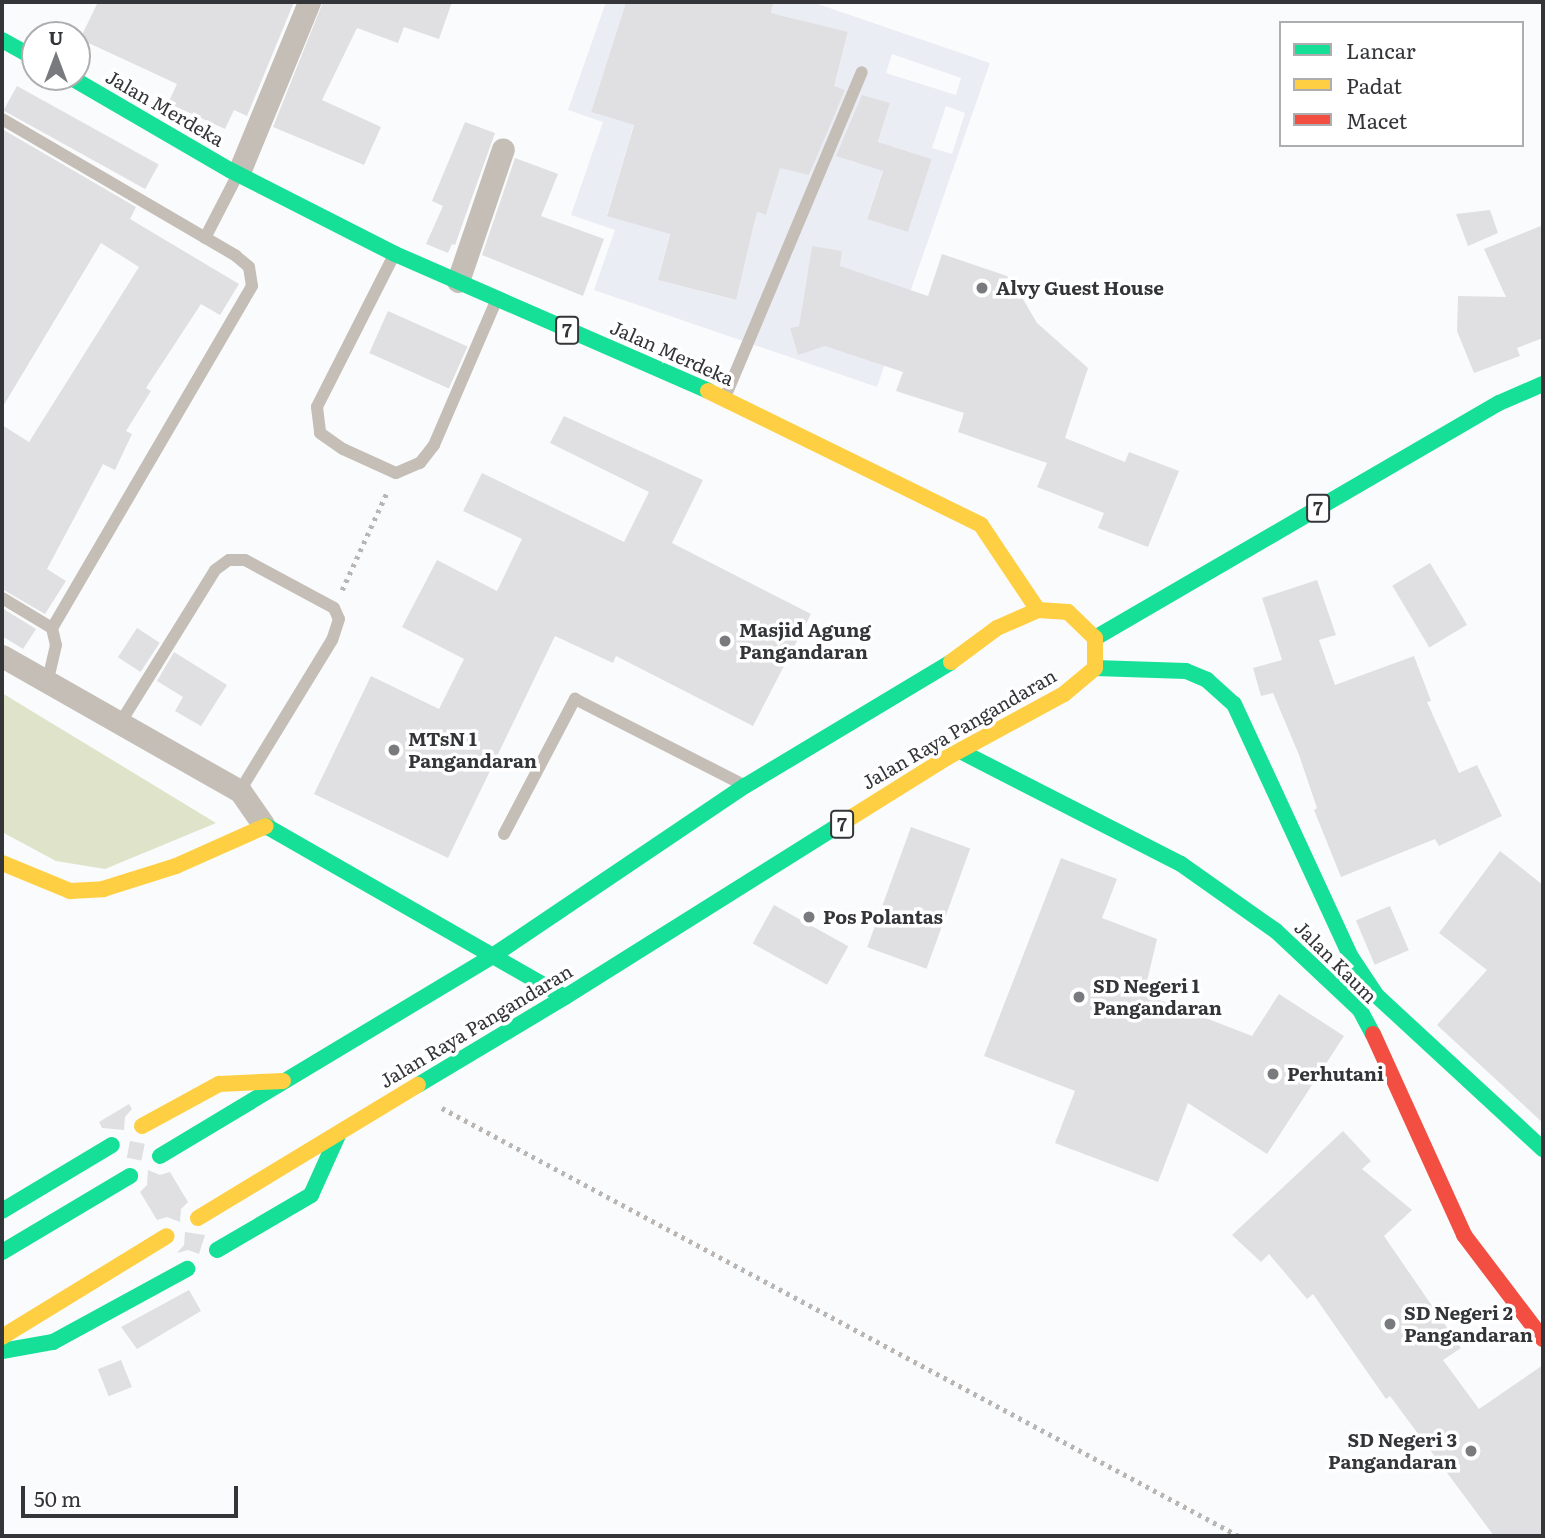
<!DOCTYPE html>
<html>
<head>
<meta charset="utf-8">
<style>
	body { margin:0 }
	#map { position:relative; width:1545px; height:1538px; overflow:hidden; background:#fafbfc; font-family:Literata,serif }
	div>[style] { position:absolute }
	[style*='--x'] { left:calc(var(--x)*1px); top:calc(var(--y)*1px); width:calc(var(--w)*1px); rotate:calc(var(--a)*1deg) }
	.built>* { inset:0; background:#ebedf5 }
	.green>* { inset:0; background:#dee3c9 }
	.building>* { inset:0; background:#e0e0e2; transform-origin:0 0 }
	.path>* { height:4.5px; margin-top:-2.25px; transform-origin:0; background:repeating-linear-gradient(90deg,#b9b5b2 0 3.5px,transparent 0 8.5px) }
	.lane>* { height:12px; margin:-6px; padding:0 6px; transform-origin:6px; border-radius:6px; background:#c4beb7 }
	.street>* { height:23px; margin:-11.5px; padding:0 11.5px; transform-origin:11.5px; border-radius:11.5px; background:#c4beb7 }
	.fast>* { height:16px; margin:-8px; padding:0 8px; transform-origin:8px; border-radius:8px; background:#16e098 }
	.slow>* { height:16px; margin:-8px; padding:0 8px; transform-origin:8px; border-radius:8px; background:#ffcf43 }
	.jam>* { height:16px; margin:-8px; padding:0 8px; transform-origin:8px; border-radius:8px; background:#f24e42 }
	.dots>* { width:19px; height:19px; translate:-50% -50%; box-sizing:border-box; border:4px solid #fff; border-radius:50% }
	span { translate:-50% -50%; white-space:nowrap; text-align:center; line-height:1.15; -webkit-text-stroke:7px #fff; paint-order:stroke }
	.shield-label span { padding:2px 5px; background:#fff; border:2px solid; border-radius:5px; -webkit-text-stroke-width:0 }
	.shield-label { font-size:18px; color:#343539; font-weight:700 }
	.street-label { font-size:19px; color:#343539 }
	.poi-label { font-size:19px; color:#343539; font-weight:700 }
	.left { translate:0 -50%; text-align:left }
	.right { translate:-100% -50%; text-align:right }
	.frame { position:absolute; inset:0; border:4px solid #343539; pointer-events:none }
	.legend { position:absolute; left:1279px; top:21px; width:245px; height:126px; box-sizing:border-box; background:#fff; border:2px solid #aeaeb0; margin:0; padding:9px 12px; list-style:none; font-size:21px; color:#343539 }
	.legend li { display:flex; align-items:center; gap:14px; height:35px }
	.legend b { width:35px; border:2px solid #aeaeb0 }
	.north { position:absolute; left:21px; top:21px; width:70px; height:70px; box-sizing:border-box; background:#fff; border:2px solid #aeaeb0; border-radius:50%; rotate:0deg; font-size:19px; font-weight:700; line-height:28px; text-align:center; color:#343539 }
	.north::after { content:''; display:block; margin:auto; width:24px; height:32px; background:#797a7d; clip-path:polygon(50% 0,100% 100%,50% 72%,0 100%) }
	.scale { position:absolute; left:21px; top:1486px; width:217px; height:32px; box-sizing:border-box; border:4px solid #343539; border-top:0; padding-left:9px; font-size:21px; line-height:24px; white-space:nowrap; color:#343539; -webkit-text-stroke:5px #fff; paint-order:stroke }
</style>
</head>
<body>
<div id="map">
	<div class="built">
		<div style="clip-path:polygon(evenodd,606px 2px,633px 2px,684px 19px,690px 2px,718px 2px,696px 87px,749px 100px,774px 2px,812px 2px,990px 63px,877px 387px,594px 290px,615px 230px,571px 215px,603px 122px,568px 110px,606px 2px,625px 5px,707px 31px,633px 82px,620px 121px,591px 112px,625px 5px,606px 2px,780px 15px,848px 33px,810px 175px,743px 158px,780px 15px,606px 2px,892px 54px,961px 78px,956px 95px,886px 73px,892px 54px,606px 2px,641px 100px,658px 230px,607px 215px,641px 100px,606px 2px,890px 103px,871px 166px,850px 161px,850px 160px,890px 103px,606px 2px,702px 104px,705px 210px,755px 222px,735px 300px,658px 280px,702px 104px,606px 2px,946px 106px,965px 113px,952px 154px,932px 148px,946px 106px,606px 2px,891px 146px,932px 159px,908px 232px,867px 218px,891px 146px,606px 2px,775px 183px,766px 215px,720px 201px,775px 183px,606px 2px,812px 247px,842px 251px,832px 312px,802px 307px,812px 247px,606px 2px,844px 312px,842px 341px,798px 354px,791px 328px,844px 312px)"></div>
	</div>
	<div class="green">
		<div style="clip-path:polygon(2px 693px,216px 823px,105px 869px,56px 861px,2px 832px)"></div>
	</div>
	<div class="building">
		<div style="clip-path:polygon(98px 2px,294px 2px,247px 116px,234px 110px,225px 129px,168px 103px,177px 84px,80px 39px)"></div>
		<div style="clip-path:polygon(323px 2px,452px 2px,439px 39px,404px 27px,398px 43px,357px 28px,322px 100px,381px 127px,364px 165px,273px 127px)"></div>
		<div style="clip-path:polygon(626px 2px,774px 2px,771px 13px,848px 32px,834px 86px,845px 90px,809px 175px,780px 168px,766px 215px,757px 212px,736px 300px,658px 280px,670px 234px,607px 216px,634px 125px,591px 112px)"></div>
		<div style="left:17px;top:86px;width:162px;height:28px;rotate:29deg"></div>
		<div style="clip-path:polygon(862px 95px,890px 103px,878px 142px,932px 159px,908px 232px,867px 219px,883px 171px,836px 156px)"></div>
		<div style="clip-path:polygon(465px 122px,495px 133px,455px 245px,452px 244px,448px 253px,426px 244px,443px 206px,432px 201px)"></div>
		<div style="clip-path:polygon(2px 129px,136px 207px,130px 219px,239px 284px,220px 315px,201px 304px,146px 388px,151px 391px,126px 431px,132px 434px,115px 470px,103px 464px,47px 569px,66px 581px,45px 614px,2px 589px,2px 425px,29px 442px,139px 267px,101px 243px,2px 408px)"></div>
		<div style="clip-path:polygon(515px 158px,558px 174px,541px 216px,604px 239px,583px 296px,482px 255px)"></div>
		<div style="clip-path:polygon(1490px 210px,1498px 233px,1468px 246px,1456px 214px)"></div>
		<div style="clip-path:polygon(1543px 225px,1543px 338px,1517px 348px,1520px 356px,1474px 373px,1457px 331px,1458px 296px,1506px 297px,1484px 249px)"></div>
		<div style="clip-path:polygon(812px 246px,842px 251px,840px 266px,928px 296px,942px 254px,1010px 277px,1037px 323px,1088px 368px,1065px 438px,1125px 462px,1129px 452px,1179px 471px,1148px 547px,1098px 528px,1104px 513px,1037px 487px,1047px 463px,958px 432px,964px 413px,896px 391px,903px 372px,825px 346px,798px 355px,790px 328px,799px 326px)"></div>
		<div style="left:388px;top:311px;width:87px;height:46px;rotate:24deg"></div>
		<div style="clip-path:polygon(564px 416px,703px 480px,672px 543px,811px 614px,753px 726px,616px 656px,613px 663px,555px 636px,448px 858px,314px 794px,371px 676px,439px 709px,464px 659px,402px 627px,437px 560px,497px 591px,522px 539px,463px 511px,482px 473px,624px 542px,649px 492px,550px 443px)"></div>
		<div style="left:1430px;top:563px;width:72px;height:44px;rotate:59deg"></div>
		<div style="clip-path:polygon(1317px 580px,1336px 635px,1319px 640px,1335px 685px,1414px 656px,1431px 701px,1427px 702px,1459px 773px,1477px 765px,1502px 816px,1439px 846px,1435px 839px,1341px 877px,1314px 810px,1317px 808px,1299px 755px,1273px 693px,1261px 696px,1253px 668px,1282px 660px,1262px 598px)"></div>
		<div style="clip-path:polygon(2px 608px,36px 629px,23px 649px,2px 636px)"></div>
		<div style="left:137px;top:628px;width:27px;height:35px;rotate:33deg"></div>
		<div style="clip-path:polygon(174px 652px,227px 685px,201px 726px,175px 711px,183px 697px,157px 681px)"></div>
		<div style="left:911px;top:827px;width:63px;height:128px;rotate:20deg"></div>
		<div style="clip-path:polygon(1500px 851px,1543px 885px,1543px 1123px,1437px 1025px,1487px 970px,1439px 933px)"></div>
		<div style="clip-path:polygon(1061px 858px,1117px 879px,1102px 918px,1157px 939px,1144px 994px,1252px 1036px,1279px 994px,1344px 1036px,1267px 1154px,1188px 1103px,1158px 1182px,1055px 1143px,1075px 1091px,984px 1056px)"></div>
		<div style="left:774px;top:905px;width:85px;height:44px;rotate:29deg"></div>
		<div style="left:1390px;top:906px;width:48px;height:37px;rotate:67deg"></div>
		<div style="clip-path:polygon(129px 1104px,132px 1109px,125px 1117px,124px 1130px,102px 1128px,99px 1122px)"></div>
		<div style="clip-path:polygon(1343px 1131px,1371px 1161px,1362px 1169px,1412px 1210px,1384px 1236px,1461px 1348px,1443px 1360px,1479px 1409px,1543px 1365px,1543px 1536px,1494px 1536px,1390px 1396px,1386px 1399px,1313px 1294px,1307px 1299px,1269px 1254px,1261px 1262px,1232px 1235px)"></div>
		<div style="left:130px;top:1141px;width:15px;height:17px;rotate:11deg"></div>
		<div style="clip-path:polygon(148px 1170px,160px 1175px,170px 1172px,188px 1202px,181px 1209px,180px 1222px,167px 1217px,157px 1220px,140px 1192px,147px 1185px)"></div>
		<div style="clip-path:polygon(185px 1232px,205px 1235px,199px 1254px,188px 1250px,177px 1253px,184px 1245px)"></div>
		<div style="clip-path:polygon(189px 1290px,201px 1311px,137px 1349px,121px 1327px)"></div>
		<div style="left:121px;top:1360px;width:29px;height:25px;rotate:68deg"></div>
	</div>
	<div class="path">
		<div style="--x:342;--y:590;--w:110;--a:-65.3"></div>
		<div style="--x:442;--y:1108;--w:905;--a:28.24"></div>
	</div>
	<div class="lane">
		<div style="--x:2;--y:119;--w:271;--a:30.3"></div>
		<div style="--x:236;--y:256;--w:17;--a:40"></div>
		<div style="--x:249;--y:267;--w:19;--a:81"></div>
		<div style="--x:252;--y:286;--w:396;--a:120.3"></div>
		<div style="--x:205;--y:238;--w:68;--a:-62.7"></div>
		<div style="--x:393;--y:257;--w:168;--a:116.9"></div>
		<div style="--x:317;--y:407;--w:26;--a:83"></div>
		<div style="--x:320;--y:433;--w:28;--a:35"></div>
		<div style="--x:343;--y:449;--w:58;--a:24.4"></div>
		<div style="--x:396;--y:473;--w:26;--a:-23"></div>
		<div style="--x:420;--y:463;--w:23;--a:-52"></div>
		<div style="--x:434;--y:445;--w:157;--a:-66.7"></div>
		<div style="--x:726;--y:395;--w:350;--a:-67.2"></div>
		<div style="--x:2;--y:598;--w:58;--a:31"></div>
		<div style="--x:52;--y:628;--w:17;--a:77"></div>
		<div style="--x:56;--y:645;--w:39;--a:103"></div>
		<div style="--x:119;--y:725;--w:182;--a:-58.2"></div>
		<div style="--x:215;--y:570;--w:17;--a:-36"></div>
		<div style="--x:229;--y:560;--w:16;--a:0"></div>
		<div style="--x:245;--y:560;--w:101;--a:28.3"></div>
		<div style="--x:334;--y:608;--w:12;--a:66"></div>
		<div style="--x:339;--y:619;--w:22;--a:108"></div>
		<div style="--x:332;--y:640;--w:177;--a:121.4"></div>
		<div style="--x:504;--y:834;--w:153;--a:-62.3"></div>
		<div style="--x:575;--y:699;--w:183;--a:27"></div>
	</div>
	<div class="street">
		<div style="--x:239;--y:172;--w:184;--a:-67.6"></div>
		<div style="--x:458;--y:281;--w:139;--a:-71.2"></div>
		<div style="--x:2;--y:656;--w:274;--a:29.6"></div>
		<div style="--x:240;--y:791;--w:40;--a:55.1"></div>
	</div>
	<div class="fast">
		<div style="--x:2;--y:40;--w:38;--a:29"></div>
		<div style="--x:70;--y:77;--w:185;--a:30.2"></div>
		<div style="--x:230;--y:170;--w:185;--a:27"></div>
		<div style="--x:395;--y:254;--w:342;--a:23.6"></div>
		<div style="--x:1095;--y:638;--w:467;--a:-30.2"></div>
		<div style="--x:1499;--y:403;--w:48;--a:-23.4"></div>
		<div style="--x:1095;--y:668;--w:91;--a:1.9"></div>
		<div style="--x:1186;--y:671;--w:23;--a:23"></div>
		<div style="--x:1207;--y:680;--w:36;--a:42"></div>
		<div style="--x:1234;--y:704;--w:279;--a:65.2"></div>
		<div style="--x:1351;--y:957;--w:47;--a:56.3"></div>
		<div style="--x:1377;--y:996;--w:226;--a:42.7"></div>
		<div style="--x:960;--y:751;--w:248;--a:27.1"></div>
		<div style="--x:1181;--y:864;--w:116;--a:35.2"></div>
		<div style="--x:1276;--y:931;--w:115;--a:43.2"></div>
		<div style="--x:1360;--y:1010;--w:27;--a:62"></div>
		<div style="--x:266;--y:826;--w:344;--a:29.8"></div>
		<div style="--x:565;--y:997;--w:333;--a:-32.1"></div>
		<div style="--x:494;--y:955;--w:303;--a:-34"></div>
		<div style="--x:745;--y:786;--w:240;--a:-31"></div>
		<div style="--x:418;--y:1085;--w:171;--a:-30.9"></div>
		<div style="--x:160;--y:1156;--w:390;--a:-31"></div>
		<div style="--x:2;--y:1211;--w:128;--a:-31"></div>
		<div style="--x:217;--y:1250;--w:109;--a:-30.3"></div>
		<div style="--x:311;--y:1195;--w:68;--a:-65.7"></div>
		<div style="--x:2;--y:1252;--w:149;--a:-30.7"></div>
		<div style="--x:2;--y:1351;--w:52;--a:-10"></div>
		<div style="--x:53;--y:1342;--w:153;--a:-28.6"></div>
	</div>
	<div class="slow">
		<div style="--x:708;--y:391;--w:304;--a:26.1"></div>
		<div style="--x:981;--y:525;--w:102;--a:56.2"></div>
		<div style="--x:951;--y:662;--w:57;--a:-36.5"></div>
		<div style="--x:997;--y:628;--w:45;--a:-23.7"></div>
		<div style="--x:1038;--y:610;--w:30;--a:4"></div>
		<div style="--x:1068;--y:612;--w:37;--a:44"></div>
		<div style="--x:847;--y:820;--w:119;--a:-32"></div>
		<div style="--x:948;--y:757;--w:132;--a:-28.5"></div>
		<div style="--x:1064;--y:694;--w:40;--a:-40"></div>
		<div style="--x:1095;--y:668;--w:30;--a:-90"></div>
		<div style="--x:2;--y:863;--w:74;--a:22.4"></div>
		<div style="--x:70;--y:891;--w:33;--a:-3"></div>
		<div style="--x:103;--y:889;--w:77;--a:-17.5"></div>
		<div style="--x:176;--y:866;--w:98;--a:-24"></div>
		<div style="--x:142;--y:1126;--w:88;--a:-28.6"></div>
		<div style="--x:219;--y:1084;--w:64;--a:-2.7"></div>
		<div style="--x:198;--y:1218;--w:257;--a:-31.2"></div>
		<div style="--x:2;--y:1337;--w:193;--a:-31.5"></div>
	</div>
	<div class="jam">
		<div style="--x:1373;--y:1034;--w:221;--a:65.6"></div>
		<div style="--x:1464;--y:1235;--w:131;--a:52.8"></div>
	</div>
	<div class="dots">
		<div style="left:982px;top:288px;background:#797a7d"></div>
		<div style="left:725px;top:641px;background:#797a7d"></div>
		<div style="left:394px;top:750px;background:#797a7d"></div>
		<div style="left:809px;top:917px;background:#797a7d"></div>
		<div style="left:1079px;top:997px;background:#797a7d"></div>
		<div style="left:1273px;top:1074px;background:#797a7d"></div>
		<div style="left:1390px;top:1324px;background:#797a7d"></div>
		<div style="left:1471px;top:1451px;background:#797a7d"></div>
	</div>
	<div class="shield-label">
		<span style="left:567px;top:330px">7</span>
		<span style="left:1318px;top:508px">7</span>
		<span style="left:842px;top:824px">7</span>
	</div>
	<div class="street-label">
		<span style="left:165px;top:108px;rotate:30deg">Jalan Merdeka</span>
		<span style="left:672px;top:353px;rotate:24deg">Jalan Merdeka</span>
		<span style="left:959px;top:729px;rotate:-30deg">Jalan Raya Pangandaran</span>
		<span style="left:1336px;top:962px;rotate:45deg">Jalan Kaum</span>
		<span style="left:476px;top:1026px;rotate:-31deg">Jalan Raya Pangandaran</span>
	</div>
	<div class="poi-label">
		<span class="left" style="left:996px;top:288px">Alvy Guest House</span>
		<span class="left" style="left:739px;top:641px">Masjid Agung<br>Pangandaran</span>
		<span class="left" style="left:408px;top:750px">MTsN 1<br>Pangandaran</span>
		<span class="left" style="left:823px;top:917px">Pos Polantas</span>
		<span class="left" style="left:1093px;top:997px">SD Negeri 1<br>Pangandaran</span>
		<span class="left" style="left:1287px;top:1074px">Perhutani</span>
		<span class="left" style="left:1404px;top:1324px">SD Negeri 2<br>Pangandaran</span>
		<span class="right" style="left:1457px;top:1451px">SD Negeri 3<br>Pangandaran</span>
	</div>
	<div class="frame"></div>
	<ul class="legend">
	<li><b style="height:9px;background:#16e098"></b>Lancar</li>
	<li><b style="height:9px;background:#ffcf43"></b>Padat</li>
	<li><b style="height:9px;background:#f24e42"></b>Macet</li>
	</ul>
	<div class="north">U</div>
	<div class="scale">50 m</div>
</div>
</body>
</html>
